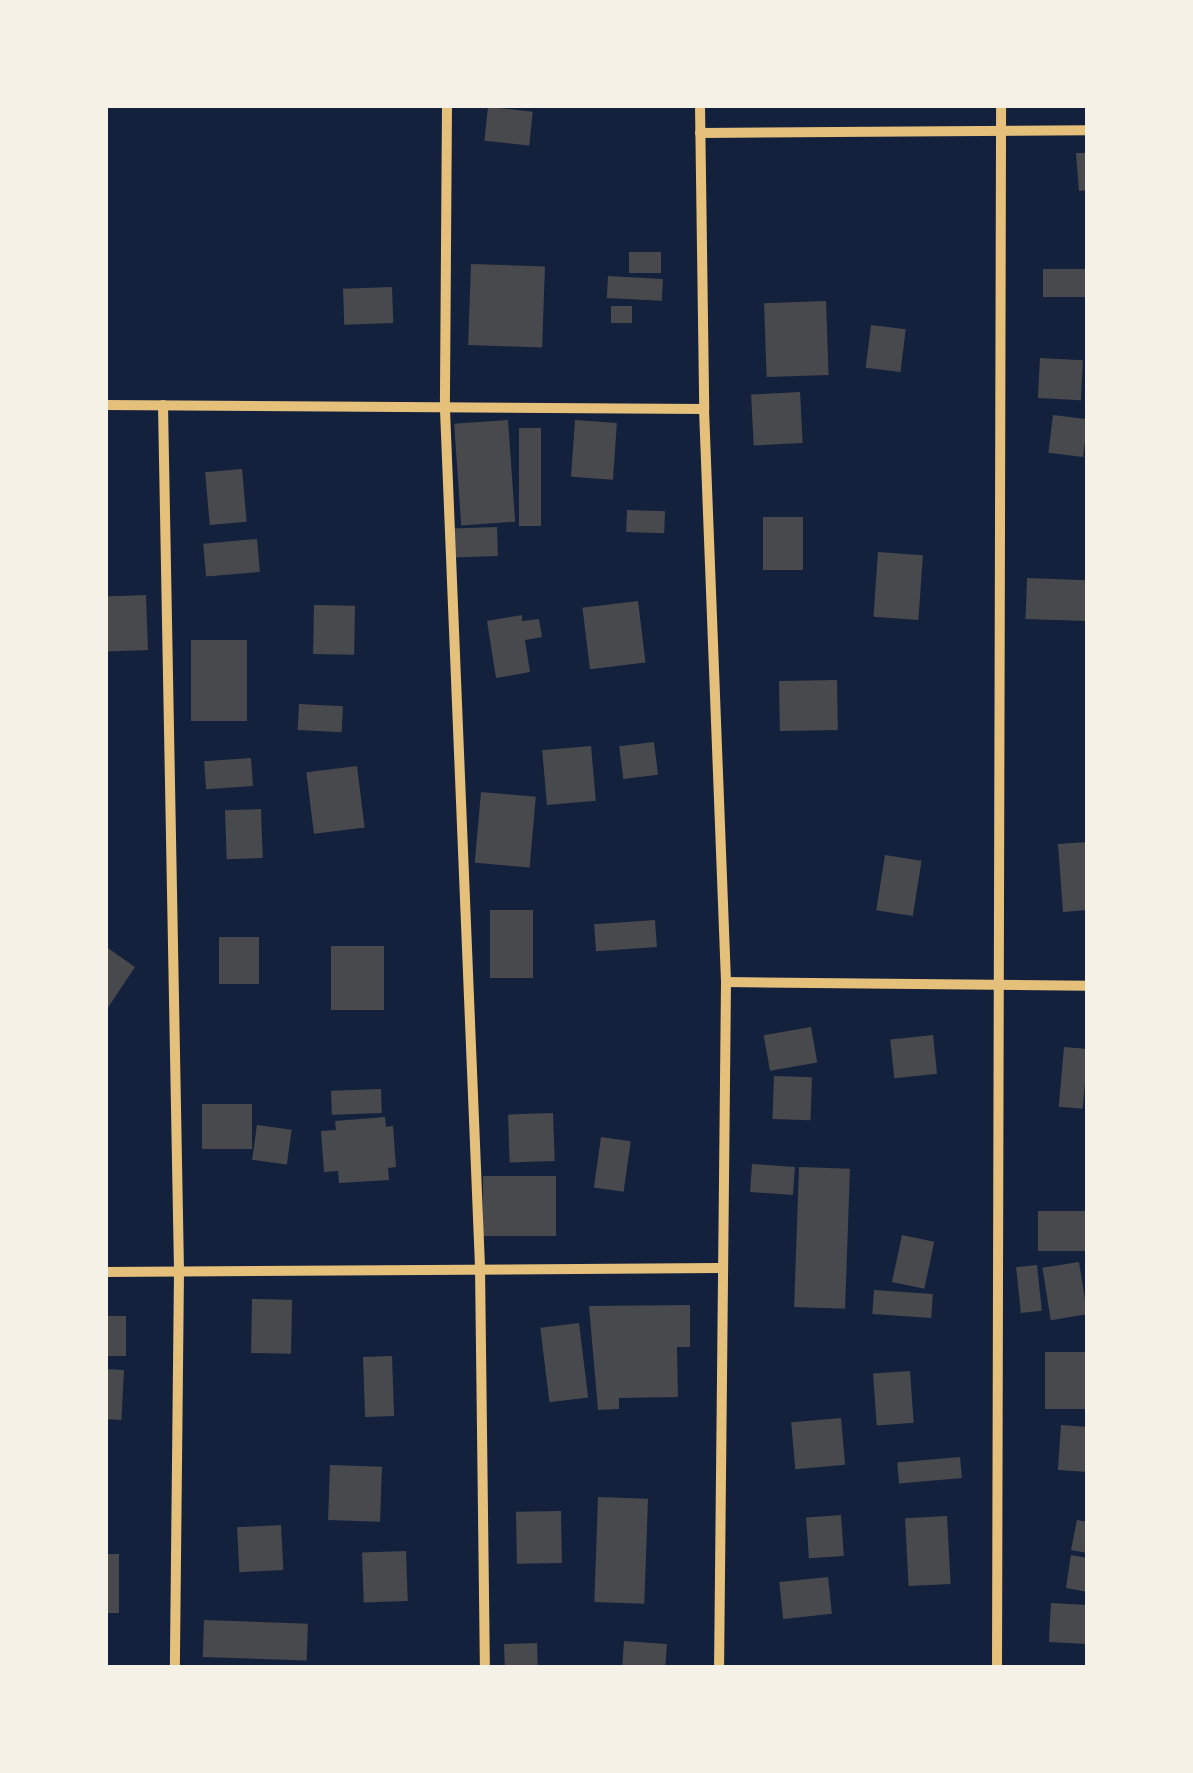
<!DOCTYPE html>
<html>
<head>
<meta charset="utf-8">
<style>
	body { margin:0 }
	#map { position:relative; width:1193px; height:1773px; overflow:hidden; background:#14213d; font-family:Signika,sans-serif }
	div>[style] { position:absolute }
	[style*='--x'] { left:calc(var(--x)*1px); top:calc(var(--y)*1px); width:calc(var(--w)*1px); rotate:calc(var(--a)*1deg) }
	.building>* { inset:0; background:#48494c; transform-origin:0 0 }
	.minor>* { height:10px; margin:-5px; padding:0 5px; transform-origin:5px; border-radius:5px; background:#e5c07b }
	span { translate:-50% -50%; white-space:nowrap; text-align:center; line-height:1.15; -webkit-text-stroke:8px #f6f1e7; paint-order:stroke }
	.frame { position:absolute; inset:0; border:108px solid #f6f1e7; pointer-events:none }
</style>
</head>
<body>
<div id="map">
	<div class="building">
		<div style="left:488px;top:107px;width:45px;height:34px;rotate:6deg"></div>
		<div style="clip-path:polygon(1076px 153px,1088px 153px,1088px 190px,1079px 191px)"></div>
		<div style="left:629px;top:252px;width:32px;height:21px"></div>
		<div style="left:471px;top:264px;width:74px;height:81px;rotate:2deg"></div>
		<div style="left:1043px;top:269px;width:45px;height:28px"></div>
		<div style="left:608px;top:276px;width:55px;height:22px;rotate:3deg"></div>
		<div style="left:392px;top:287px;width:36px;height:49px;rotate:88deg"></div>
		<div style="left:826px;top:301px;width:74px;height:62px;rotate:88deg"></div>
		<div style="left:632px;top:306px;width:17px;height:21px;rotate:90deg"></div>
		<div style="left:871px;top:325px;width:35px;height:43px;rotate:7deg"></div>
		<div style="left:1040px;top:358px;width:43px;height:40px;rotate:3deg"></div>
		<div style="left:800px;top:392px;width:51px;height:49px;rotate:87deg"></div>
		<div style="left:1053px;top:415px;width:35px;height:38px;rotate:7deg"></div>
		<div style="left:508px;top:420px;width:102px;height:54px;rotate:86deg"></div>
		<div style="left:575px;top:420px;width:42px;height:57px;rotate:4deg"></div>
		<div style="left:519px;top:428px;width:22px;height:98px"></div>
		<div style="left:242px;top:469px;width:53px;height:37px;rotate:85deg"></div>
		<div style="left:627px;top:510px;width:38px;height:22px;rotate:2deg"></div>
		<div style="left:763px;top:517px;width:40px;height:53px"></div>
		<div style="left:497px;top:527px;width:29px;height:46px;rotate:88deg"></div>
		<div style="left:257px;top:539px;width:33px;height:54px;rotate:85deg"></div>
		<div style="left:878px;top:552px;width:45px;height:65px;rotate:4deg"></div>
		<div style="left:1027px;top:578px;width:61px;height:41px;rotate:2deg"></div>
		<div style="left:146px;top:595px;width:55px;height:41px;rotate:88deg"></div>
		<div style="left:638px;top:601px;width:62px;height:56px;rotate:83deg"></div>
		<div style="left:314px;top:605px;width:41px;height:49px;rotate:1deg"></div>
		<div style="clip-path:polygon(522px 615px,522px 621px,539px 619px,542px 637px,525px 640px,530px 672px,496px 678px,487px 621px)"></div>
		<div style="left:191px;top:640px;width:56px;height:81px"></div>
		<div style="left:837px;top:680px;width:50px;height:58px;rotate:89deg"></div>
		<div style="left:299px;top:704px;width:44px;height:26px;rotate:3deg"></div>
		<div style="left:654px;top:742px;width:33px;height:35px;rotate:83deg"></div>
		<div style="left:591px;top:746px;width:55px;height:49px;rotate:85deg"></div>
		<div style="left:251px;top:758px;width:28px;height:47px;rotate:86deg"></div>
		<div style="left:357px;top:766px;width:62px;height:51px;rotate:83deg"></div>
		<div style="left:481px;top:792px;width:55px;height:71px;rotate:5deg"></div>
		<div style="left:261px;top:809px;width:49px;height:36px;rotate:88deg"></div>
		<div style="clip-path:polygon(1088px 842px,1088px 910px,1063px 912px,1058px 844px)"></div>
		<div style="left:885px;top:855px;width:37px;height:56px;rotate:9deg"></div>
		<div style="left:490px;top:910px;width:43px;height:68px"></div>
		<div style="left:655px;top:920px;width:27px;height:61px;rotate:86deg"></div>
		<div style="left:219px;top:937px;width:40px;height:47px"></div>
		<div style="clip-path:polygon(105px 946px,135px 967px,105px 1012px)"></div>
		<div style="left:331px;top:946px;width:53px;height:64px"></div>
		<div style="left:811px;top:1027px;width:36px;height:48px;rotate:80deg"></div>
		<div style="left:933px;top:1035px;width:39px;height:43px;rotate:84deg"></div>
		<div style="left:1064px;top:1047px;width:24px;height:60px;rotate:5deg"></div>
		<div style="left:774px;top:1076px;width:38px;height:43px;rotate:2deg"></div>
		<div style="left:381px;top:1089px;width:24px;height:50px;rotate:88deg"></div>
		<div style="left:202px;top:1104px;width:50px;height:45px"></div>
		<div style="left:553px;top:1113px;width:48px;height:45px;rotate:88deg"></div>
		<div style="clip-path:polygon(385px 1117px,386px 1127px,393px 1126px,396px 1167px,388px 1168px,389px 1180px,339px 1183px,338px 1171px,324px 1172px,321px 1131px,336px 1130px,335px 1121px)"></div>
		<div style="left:257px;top:1125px;width:35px;height:35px;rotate:8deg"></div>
		<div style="left:601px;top:1137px;width:30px;height:51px;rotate:8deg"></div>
		<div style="left:752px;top:1164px;width:43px;height:28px;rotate:4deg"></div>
		<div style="left:799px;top:1167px;width:51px;height:140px;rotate:2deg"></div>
		<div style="left:483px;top:1176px;width:73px;height:60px"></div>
		<div style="left:1088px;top:1211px;width:40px;height:50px;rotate:90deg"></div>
		<div style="left:902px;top:1235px;width:33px;height:48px;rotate:12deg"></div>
		<div style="left:1079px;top:1262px;width:53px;height:37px;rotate:81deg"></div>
		<div style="left:1037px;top:1265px;width:46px;height:21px;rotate:84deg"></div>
		<div style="left:874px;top:1290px;width:59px;height:24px;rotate:4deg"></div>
		<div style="left:252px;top:1299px;width:40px;height:54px;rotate:1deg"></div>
		<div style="clip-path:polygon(690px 1305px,690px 1347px,677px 1347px,678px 1397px,619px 1398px,619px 1409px,598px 1410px,589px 1306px)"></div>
		<div style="left:105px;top:1316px;width:21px;height:40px"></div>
		<div style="left:579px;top:1323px;width:75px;height:39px;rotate:83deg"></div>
		<div style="left:1045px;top:1352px;width:43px;height:57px"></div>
		<div style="left:392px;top:1356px;width:60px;height:29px;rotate:88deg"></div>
		<div style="left:105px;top:1369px;width:19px;height:50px;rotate:3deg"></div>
		<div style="left:910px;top:1371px;width:52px;height:37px;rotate:86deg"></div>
		<div style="left:841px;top:1418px;width:47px;height:50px;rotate:85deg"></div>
		<div style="left:1061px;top:1425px;width:27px;height:45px;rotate:4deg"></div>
		<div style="left:960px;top:1457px;width:21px;height:63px;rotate:85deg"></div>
		<div style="left:330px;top:1465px;width:52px;height:55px;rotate:2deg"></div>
		<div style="left:598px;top:1497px;width:50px;height:105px;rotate:2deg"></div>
		<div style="left:561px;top:1511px;width:52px;height:45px;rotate:89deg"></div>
		<div style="left:841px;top:1515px;width:41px;height:35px;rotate:86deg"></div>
		<div style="left:947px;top:1516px;width:68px;height:42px;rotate:87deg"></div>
		<div style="clip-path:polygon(1077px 1520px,1088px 1522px,1088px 1553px,1071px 1550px)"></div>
		<div style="left:281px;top:1525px;width:45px;height:44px;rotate:87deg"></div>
		<div style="left:406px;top:1551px;width:50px;height:44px;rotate:88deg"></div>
		<div style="left:105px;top:1554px;width:14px;height:59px"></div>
		<div style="clip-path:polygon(1071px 1555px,1088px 1558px,1088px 1592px,1066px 1588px)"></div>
		<div style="left:828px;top:1577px;width:37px;height:49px;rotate:84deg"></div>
		<div style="left:1051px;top:1603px;width:37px;height:39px;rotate:3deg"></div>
		<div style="left:204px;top:1620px;width:104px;height:37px;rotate:2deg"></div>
		<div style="left:624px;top:1641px;width:43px;height:27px;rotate:4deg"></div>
		<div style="left:537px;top:1643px;width:25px;height:33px;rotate:88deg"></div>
	</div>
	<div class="minor">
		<div style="--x:447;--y:105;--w:305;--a:90.4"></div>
		<div style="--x:445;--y:410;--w:858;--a:87.66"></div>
		<div style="--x:480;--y:1267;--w:401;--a:89.3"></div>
		<div style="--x:700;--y:105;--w:304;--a:89.2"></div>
		<div style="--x:704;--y:409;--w:573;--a:87.8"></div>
		<div style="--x:726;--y:982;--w:686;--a:90.58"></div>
		<div style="--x:700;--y:133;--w:388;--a:-0.4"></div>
		<div style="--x:105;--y:405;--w:599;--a:0.38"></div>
		<div style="--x:163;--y:405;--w:867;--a:88.94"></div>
		<div style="--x:179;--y:1272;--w:396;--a:90.6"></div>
		<div style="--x:726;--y:982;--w:362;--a:0.6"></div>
		<div style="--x:105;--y:1272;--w:613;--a:-0.37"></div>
		<div style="--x:997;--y:1668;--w:1563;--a:-89.85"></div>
	</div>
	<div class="frame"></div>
</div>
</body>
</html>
